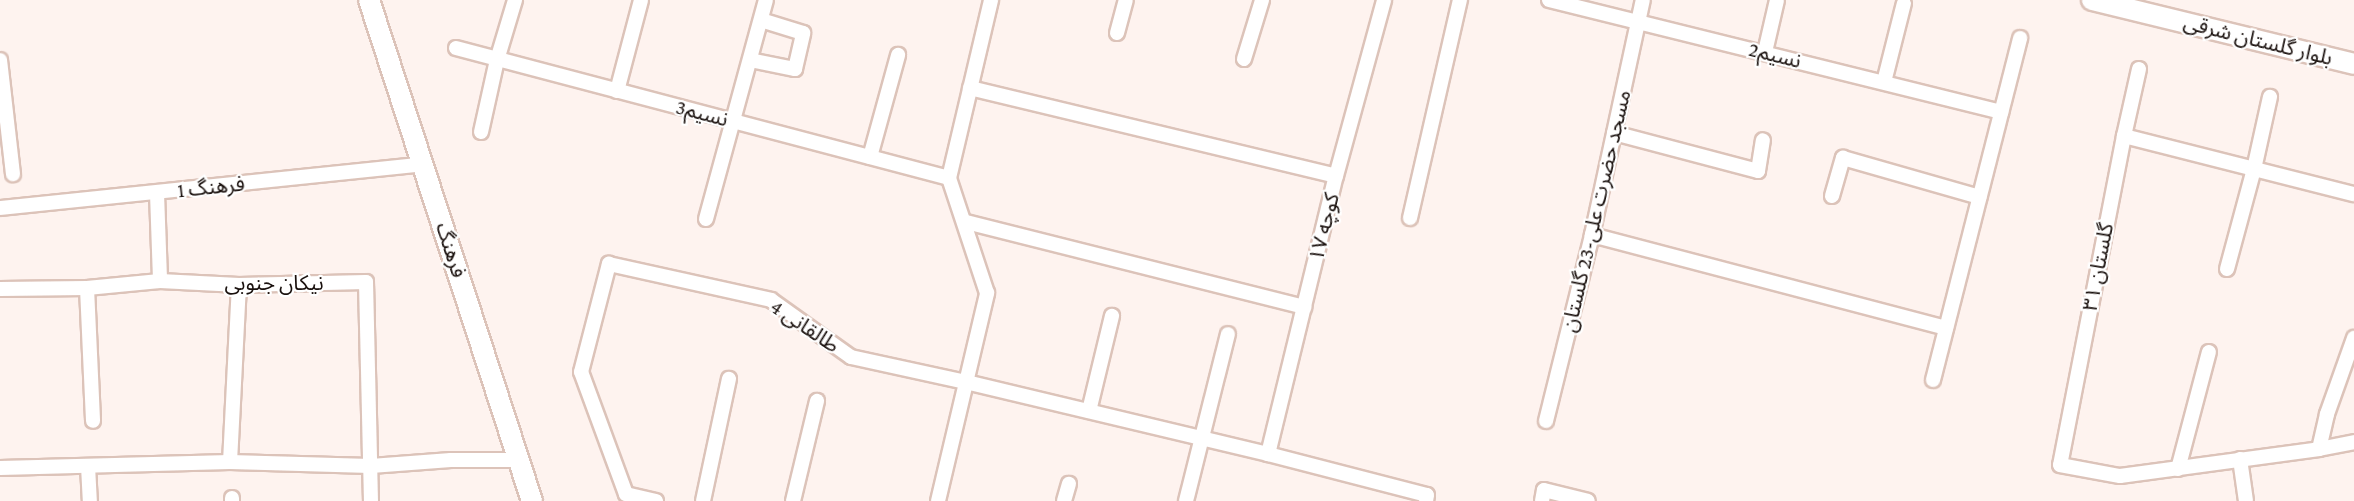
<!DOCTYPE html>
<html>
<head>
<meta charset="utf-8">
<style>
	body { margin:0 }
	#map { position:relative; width:2354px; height:501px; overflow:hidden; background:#fef3ef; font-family:"Crimson Pro","Noto Sans Arabic",serif }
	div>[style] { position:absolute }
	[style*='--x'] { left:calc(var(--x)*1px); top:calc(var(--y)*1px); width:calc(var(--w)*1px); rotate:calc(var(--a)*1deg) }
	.roads { filter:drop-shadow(2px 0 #dcc3b9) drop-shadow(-2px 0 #dcc3b9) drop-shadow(0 2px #dcc3b9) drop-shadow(0 -2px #dcc3b9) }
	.street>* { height:14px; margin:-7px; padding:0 7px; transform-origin:7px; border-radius:7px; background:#fff }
	.secondary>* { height:20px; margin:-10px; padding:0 10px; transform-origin:10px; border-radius:10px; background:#fff }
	span { translate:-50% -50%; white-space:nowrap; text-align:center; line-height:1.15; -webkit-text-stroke:4.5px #fff; paint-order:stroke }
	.street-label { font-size:21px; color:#19100d }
</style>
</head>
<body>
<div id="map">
	<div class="roads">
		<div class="street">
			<div style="--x:1549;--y:0;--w:466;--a:13.9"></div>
			<div style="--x:1117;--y:33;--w:34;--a:-75"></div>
			<div style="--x:456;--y:48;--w:510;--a:14.77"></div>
			<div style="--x:1765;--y:52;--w:53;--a:-77"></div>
			<div style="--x:1244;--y:59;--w:62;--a:-73"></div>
			<div style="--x:0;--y:60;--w:115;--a:83.5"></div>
			<div style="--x:750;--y:60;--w:46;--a:11.3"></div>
			<div style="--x:795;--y:69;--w:37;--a:-77"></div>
			<div style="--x:803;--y:33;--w:44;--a:-162.8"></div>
			<div style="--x:2139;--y:69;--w:69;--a:102.6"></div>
			<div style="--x:2124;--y:136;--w:335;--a:101"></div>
			<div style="--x:2060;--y:465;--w:61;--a:10.4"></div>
			<div style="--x:2120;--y:476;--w:201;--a:-7.7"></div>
			<div style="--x:2319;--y:449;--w:36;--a:-11"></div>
			<div style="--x:1884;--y:82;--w:81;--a:-75.8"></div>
			<div style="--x:970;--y:88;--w:376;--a:13.5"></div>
			<div style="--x:617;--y:91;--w:94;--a:-75.2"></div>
			<div style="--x:481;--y:132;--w:74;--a:-77.5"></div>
			<div style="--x:497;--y:60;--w:63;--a:-73.3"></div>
			<div style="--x:1614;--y:133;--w:149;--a:14.8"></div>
			<div style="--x:1758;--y:171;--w:31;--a:-81"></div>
			<div style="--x:2124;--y:136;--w:237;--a:14.2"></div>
			<div style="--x:870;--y:157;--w:106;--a:-74.6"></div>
			<div style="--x:949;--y:178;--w:183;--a:-76.7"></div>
			<div style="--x:157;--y:193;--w:88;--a:88"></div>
			<div style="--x:1832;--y:196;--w:40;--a:-74"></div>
			<div style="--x:1843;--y:158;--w:142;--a:15.9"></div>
			<div style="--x:0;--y:208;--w:425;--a:-5.9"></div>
			<div style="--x:1410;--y:218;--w:224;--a:-77.1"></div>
			<div style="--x:706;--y:219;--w:227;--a:-74.7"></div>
			<div style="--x:966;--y:222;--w:349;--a:14.1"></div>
			<div style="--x:1592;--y:235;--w:366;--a:14.7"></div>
			<div style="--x:2227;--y:269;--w:104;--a:-74.9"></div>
			<div style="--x:2254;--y:169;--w:74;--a:-77.5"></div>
			<div style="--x:87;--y:288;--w:133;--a:87.4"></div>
			<div style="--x:0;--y:289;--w:87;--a:-0.7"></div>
			<div style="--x:87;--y:288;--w:73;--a:-5.5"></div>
			<div style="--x:160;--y:281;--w:79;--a:2.9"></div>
			<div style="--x:239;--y:285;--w:127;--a:-1.4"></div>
			<div style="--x:366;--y:282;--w:219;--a:88.7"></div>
			<div style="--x:1933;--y:380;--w:353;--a:-75.7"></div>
			<div style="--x:1089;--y:411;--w:98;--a:-76.4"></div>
			<div style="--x:1546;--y:421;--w:192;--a:-76.1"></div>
			<div style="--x:1592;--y:235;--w:240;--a:-77.8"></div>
			<div style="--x:2319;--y:449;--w:36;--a:-77"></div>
			<div style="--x:2327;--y:414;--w:81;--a:-70.4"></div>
			<div style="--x:1268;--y:454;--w:286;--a:-76.3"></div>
			<div style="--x:1336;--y:176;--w:182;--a:-74.7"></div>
			<div style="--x:2240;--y:459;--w:42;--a:81.9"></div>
			<div style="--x:230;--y:462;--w:177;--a:-87.1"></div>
			<div style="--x:88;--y:466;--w:35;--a:87"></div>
			<div style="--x:0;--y:468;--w:230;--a:-1.5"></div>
			<div style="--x:230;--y:462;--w:141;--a:1.6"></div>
			<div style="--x:371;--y:466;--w:80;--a:-4.3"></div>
			<div style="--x:451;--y:460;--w:68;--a:0"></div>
			<div style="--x:2178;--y:469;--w:121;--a:-75.2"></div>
			<div style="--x:232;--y:501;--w:3;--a:-90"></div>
			<div style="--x:656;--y:501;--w:31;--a:-167"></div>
			<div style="--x:626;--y:494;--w:130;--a:-110.2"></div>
			<div style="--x:581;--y:372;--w:112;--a:-75.5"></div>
			<div style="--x:609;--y:264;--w:166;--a:12.5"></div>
			<div style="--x:771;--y:300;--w:98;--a:35.5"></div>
			<div style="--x:851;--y:357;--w:118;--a:12.3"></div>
			<div style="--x:966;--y:382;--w:310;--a:13.4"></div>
			<div style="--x:1268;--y:454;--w:164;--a:14.5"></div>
			<div style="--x:1427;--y:495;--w:6;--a:99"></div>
			<div style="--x:703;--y:501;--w:125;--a:-78"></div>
			<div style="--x:793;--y:501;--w:103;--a:-76.5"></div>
			<div style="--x:938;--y:501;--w:214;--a:-76.7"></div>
			<div style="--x:987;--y:293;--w:121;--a:-108.3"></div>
			<div style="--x:1064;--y:501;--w:18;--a:-74"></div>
			<div style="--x:1186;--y:501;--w:172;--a:-75.9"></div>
			<div style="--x:1542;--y:501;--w:11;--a:-80"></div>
			<div style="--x:1544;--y:490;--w:45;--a:14"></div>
		</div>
		<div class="secondary">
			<div style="--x:369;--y:0;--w:527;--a:71.98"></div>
			<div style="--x:2092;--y:0;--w:270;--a:13.7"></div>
		</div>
	</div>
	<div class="street-label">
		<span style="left:2258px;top:40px;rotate:14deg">بلوار گلستان شرقی</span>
		<span style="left:1775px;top:55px;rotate:14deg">نسیم2</span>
		<span style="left:702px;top:113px;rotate:15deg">نسیم3</span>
		<span style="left:211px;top:187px;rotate:-6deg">فرهنگ 1</span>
		<span style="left:1596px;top:211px;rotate:-77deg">مسجد حضرت علی-23 گلستان</span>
		<span style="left:1324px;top:227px;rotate:-76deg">کوچه ۱۷</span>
		<span style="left:451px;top:250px;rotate:72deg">فرهنگ</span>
		<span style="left:2098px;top:267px;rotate:-79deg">گلستان ۳۱</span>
		<span style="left:274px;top:283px">نیکان جنوبی</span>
		<span style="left:805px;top:326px;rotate:34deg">طالقانی 4</span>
	</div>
</div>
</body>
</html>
